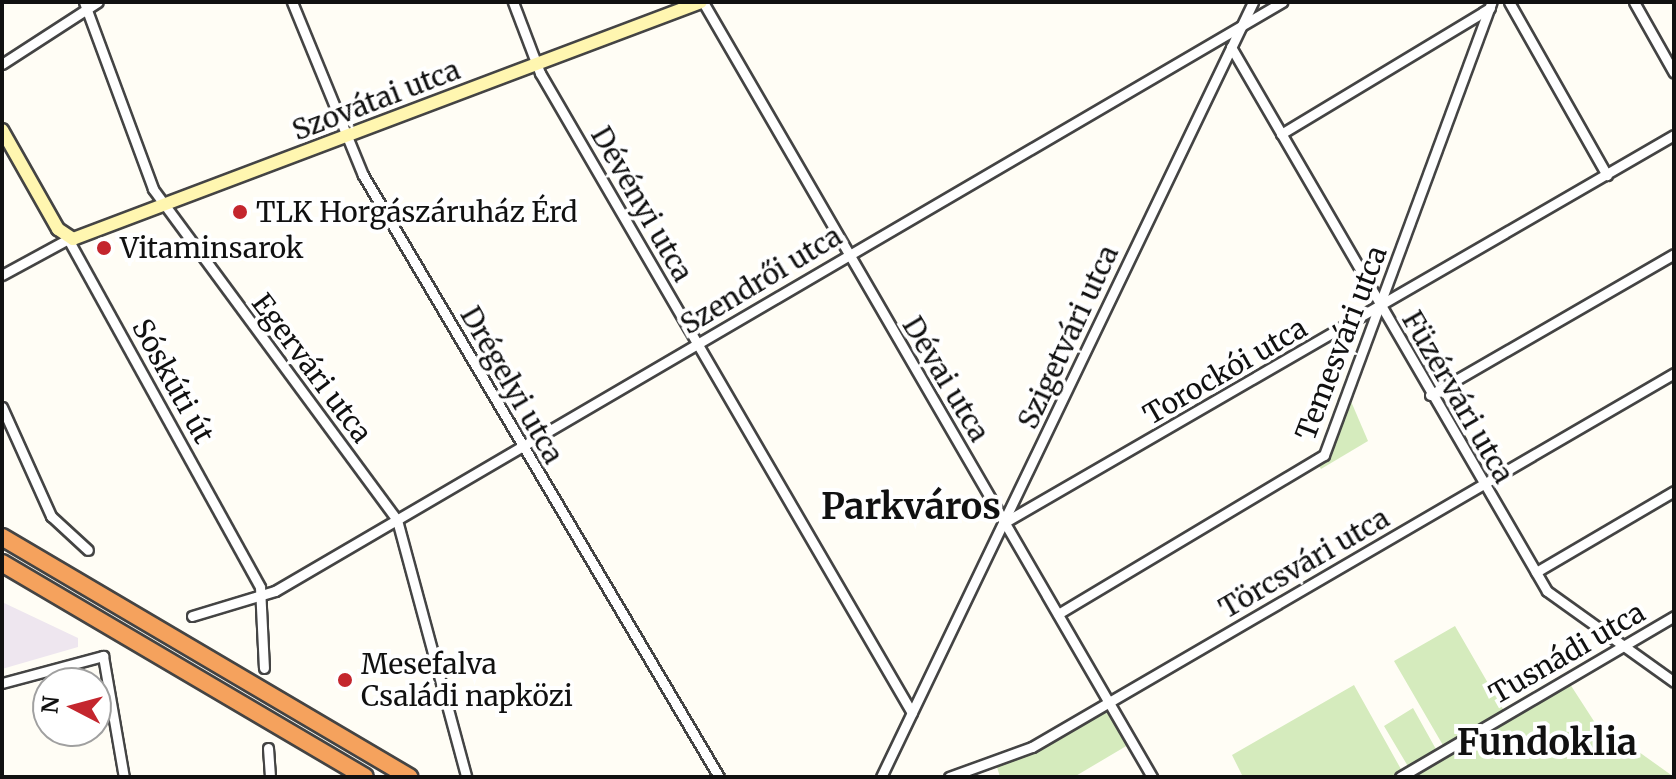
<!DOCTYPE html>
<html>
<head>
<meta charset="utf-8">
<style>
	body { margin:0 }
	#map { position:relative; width:1676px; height:779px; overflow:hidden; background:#fffdf5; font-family:Merriweather,serif }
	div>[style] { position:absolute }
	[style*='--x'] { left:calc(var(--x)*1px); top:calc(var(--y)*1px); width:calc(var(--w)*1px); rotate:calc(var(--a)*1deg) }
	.industrial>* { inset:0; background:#eee6ef }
	.green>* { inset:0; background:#d5ebbd }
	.roads { filter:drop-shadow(2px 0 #444) drop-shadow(-2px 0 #444) drop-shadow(0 2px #444) drop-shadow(0 -2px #444) }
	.street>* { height:9px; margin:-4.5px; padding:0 4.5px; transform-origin:4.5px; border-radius:4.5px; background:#fff }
	.secondary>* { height:12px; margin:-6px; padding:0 6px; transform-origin:6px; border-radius:6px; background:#fff6b0 }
	.highway>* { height:16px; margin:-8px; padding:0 8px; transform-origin:8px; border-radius:8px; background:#f5a25d }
	.dots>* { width:22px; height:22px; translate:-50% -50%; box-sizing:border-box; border:4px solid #fff; border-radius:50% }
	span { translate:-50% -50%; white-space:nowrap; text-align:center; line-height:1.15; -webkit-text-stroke:8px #fff; paint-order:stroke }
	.street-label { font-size:28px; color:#111 }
	.poi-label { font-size:28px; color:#111 }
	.left { translate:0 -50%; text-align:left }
	.district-label { font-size:36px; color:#111; font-weight:700 }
	.frame { position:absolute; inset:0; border:4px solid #111; pointer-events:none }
	.north { position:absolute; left:32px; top:667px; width:80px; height:80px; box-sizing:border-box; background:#fff; border:2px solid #a0a0a0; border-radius:50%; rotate:276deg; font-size:22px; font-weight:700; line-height:32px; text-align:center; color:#111 }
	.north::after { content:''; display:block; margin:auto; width:28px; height:36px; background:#c4262e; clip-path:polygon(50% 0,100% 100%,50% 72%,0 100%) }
</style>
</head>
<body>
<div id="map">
	<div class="industrial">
		<div style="clip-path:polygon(2px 602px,78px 638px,78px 647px,2px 669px)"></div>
	</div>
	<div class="green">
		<div style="clip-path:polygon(1350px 399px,1368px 441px,1321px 469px,1318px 465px)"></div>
		<div style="clip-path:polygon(1455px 626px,1507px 716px,1568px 681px,1610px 746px,1618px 737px,1674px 777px,1243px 777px,1232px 755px,1354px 685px,1402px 771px,1409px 768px,1384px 726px,1413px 708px,1437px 751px,1444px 747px,1394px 661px)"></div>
		<div style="clip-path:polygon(1106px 706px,1128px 745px,1074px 777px,1000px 777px,997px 767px)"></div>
	</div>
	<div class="roads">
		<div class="street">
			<div style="--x:84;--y:2;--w:199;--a:69.7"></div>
			<div style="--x:153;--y:189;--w:411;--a:53.6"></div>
			<div style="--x:397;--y:520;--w:265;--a:74.9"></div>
			<div style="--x:292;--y:2;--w:187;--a:67.7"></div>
			<div style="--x:363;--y:175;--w:699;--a:59.4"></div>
			<div style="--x:513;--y:2;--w:76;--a:69.2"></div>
			<div style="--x:540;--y:73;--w:740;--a:59.83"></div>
			<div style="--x:703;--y:2;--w:896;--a:59.91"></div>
			<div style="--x:1509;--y:2;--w:199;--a:60.5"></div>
			<div style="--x:1634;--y:2;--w:81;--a:60.6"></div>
			<div style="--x:1231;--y:47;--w:629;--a:59.85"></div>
			<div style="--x:1547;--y:591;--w:156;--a:35.6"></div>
			<div style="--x:2;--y:64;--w:114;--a:-32.9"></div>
			<div style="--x:1281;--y:134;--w:244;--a:-31.1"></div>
			<div style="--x:2;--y:275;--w:75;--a:-28.6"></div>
			<div style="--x:68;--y:239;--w:397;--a:61.1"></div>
			<div style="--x:260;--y:587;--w:81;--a:87.2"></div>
			<div style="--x:1430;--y:395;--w:282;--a:-30"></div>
			<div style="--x:2;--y:407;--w:120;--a:65.8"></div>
			<div style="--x:51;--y:516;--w:50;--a:42.6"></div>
			<div style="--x:1005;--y:522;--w:773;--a:-30.05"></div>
			<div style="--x:1536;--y:572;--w:160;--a:-30.4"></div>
			<div style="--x:1058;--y:614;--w:310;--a:-30.9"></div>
			<div style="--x:1324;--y:455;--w:483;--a:-69.7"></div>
			<div style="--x:192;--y:616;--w:87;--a:-16.8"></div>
			<div style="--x:275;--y:591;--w:1167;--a:-30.32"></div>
			<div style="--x:2;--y:683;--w:105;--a:-15"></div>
			<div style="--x:103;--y:656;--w:123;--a:80.2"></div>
			<div style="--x:268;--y:748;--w:29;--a:86"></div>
			<div style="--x:881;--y:777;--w:860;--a:-64.36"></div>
			<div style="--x:949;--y:777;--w:88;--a:-19.9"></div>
			<div style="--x:1032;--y:747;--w:743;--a:-30.22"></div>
			<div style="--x:1400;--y:777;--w:318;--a:-30.4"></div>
		</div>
		<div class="secondary">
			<div style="--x:2;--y:130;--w:114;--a:60.5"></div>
			<div style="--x:58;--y:229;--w:18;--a:34"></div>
			<div style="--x:73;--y:239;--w:671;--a:-20.68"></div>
		</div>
		<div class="highway">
			<div style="--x:2;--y:537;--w:473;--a:30.5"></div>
			<div style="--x:2;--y:563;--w:421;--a:30.5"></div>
		</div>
	</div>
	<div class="dots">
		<div style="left:240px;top:212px;background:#c4262e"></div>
		<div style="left:104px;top:248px;background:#c4262e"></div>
		<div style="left:345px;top:680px;background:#c4262e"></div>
	</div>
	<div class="street-label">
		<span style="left:376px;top:100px;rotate:-21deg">Szovátai utca</span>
		<span style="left:642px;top:204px;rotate:60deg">Dévényi utca</span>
		<span style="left:761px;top:280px;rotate:-31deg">Szendrői utca</span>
		<span style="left:1068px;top:337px;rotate:-65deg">Szigetvári utca</span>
		<span style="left:1341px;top:343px;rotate:-69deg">Temesvári utca</span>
		<span style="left:312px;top:368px;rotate:53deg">Egervári utca</span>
		<span style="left:1225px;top:371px;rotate:-30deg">Torockói utca</span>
		<span style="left:946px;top:379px;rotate:59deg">Dévai utca</span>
		<span style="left:173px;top:381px;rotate:61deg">Sóskúti út</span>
		<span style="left:512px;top:385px;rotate:60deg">Drégelyi utca</span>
		<span style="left:1458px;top:397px;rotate:60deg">Füzérvári utca</span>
		<span style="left:1304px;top:563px;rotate:-30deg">Törcsvári utca</span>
		<span style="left:1567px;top:653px;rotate:-30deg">Tusnádi utca</span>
	</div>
	<div class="poi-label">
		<span class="left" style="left:256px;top:212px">TLK Horgászáruház Érd</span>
		<span class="left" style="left:120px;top:248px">Vitaminsarok</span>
		<span class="left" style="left:361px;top:680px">Mesefalva<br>Családi napközi</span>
	</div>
	<div class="district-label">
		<span style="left:911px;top:507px">Parkváros</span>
		<span style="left:1547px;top:743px">Fundoklia</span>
	</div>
	<div class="frame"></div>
	<div class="north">N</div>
</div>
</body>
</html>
